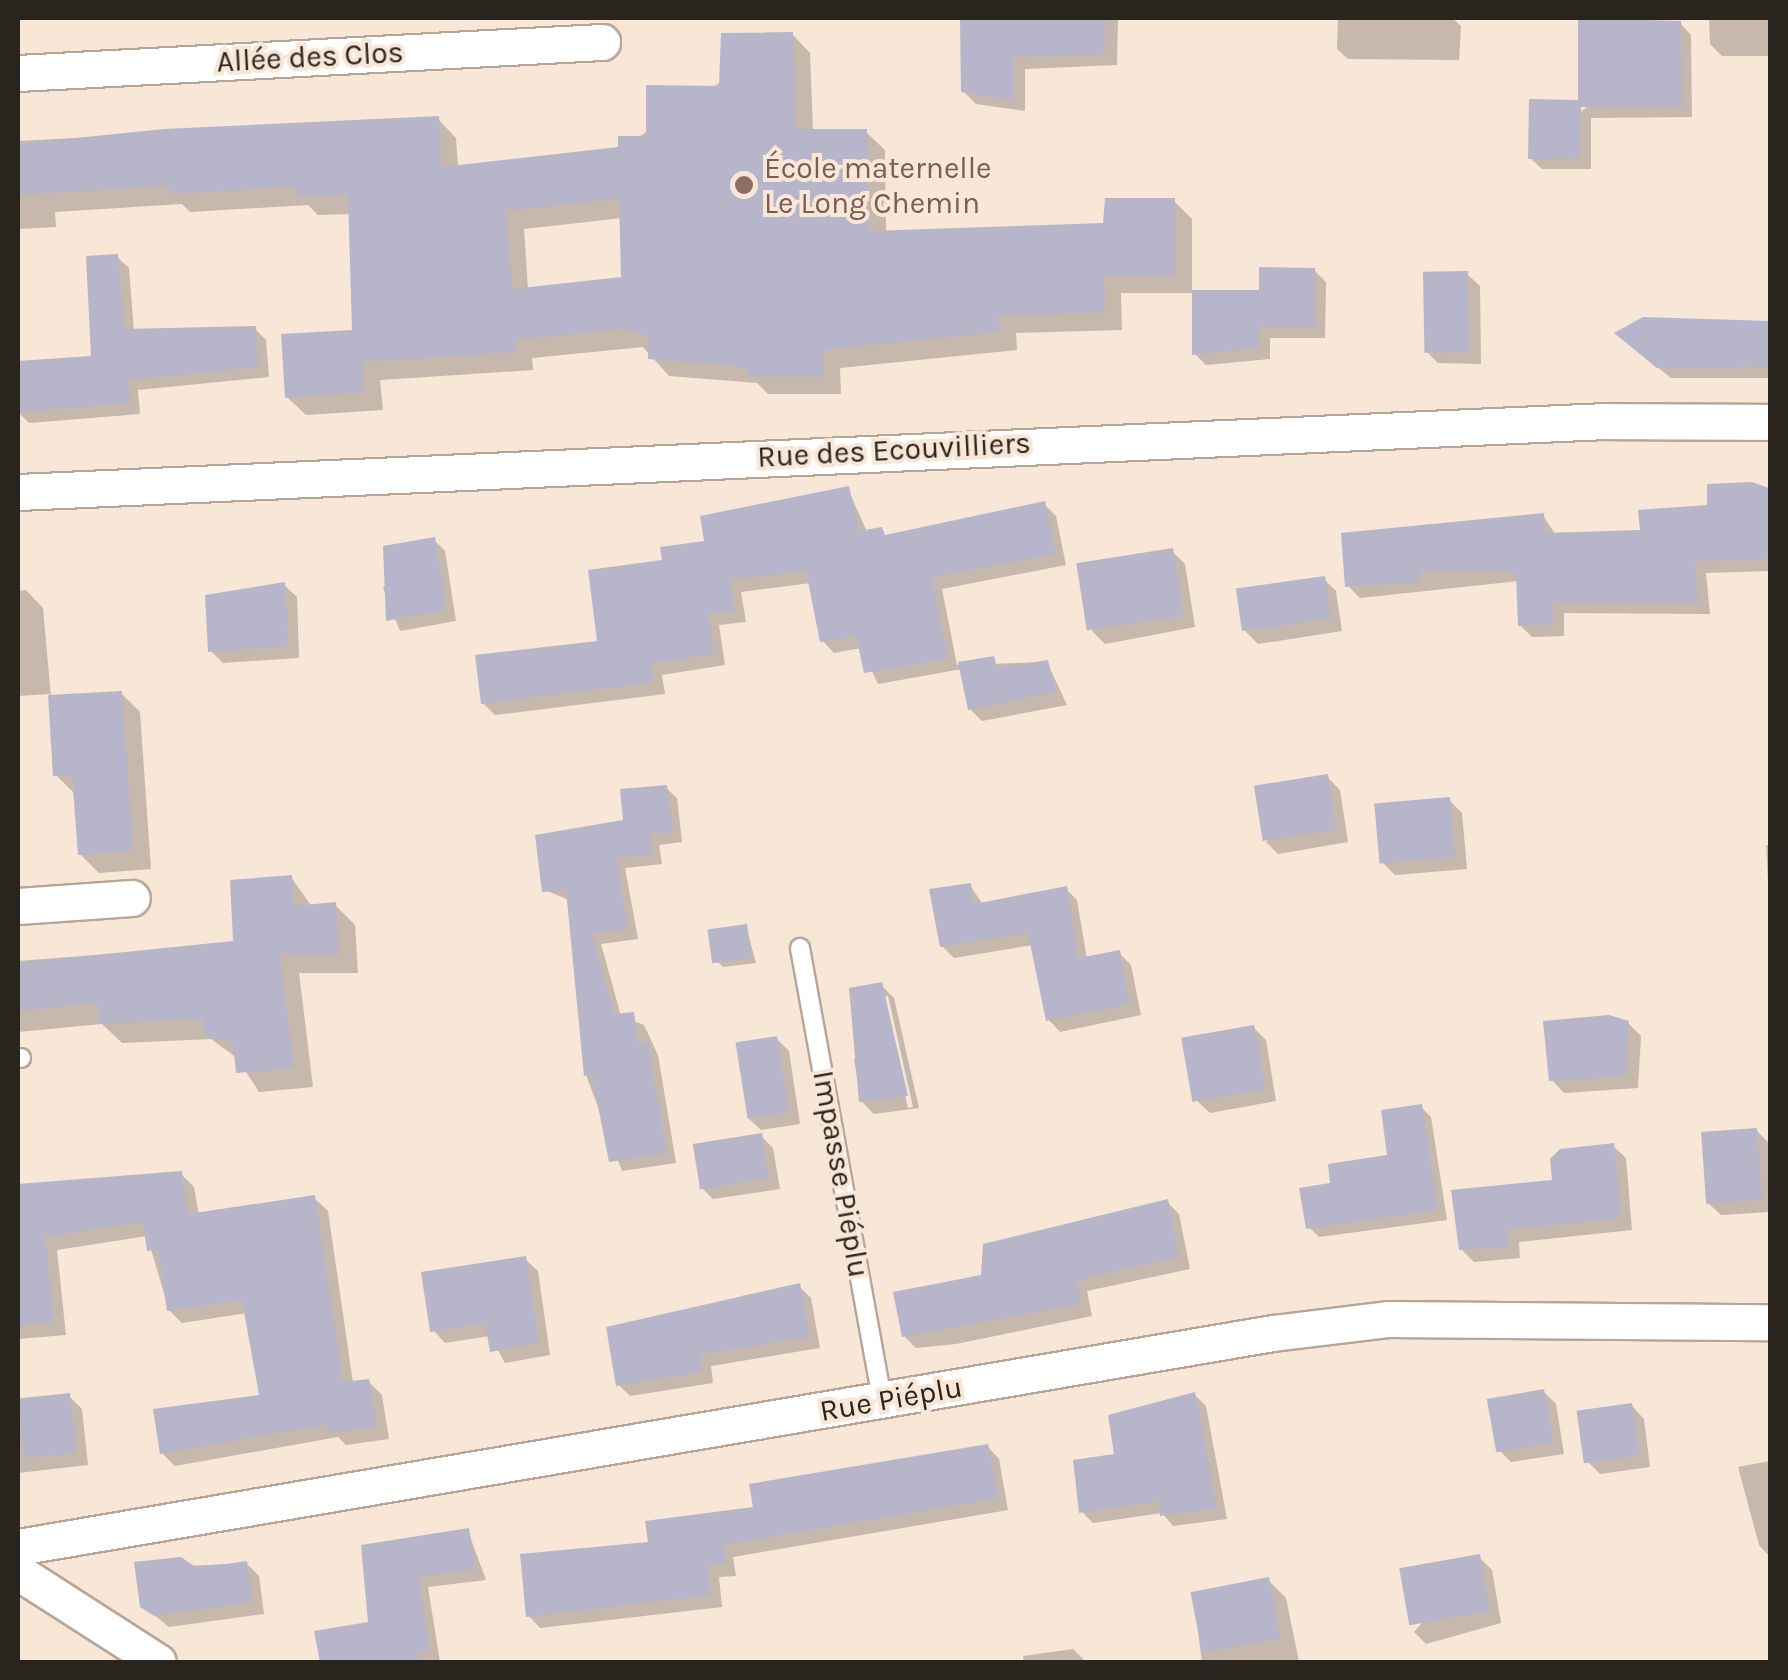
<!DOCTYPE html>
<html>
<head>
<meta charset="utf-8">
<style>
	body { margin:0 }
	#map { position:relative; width:1788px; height:1680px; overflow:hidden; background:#f8e6d7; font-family:Karla,sans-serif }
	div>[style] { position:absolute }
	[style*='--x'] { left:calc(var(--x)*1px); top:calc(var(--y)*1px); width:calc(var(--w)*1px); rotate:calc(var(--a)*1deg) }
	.shadow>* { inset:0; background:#0003 }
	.building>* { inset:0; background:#b6b5c9; transform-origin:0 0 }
	.roads { filter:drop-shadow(2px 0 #b7a698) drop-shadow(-2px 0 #b7a698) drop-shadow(0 2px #b7a698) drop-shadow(0 -2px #b7a698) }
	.lane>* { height:18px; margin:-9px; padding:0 9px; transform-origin:9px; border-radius:9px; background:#fff }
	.street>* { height:35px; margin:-17.5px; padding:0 17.5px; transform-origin:17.5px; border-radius:17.5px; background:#fff }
	.dots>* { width:28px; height:28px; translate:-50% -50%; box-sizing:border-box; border:5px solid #f8e6d7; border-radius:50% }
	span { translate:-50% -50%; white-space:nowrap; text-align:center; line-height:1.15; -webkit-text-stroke:8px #f8e6d7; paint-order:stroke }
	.street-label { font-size:30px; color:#2a241e }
	.education-label { font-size:30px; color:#785e54 }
	.left { translate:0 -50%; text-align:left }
	.frame { position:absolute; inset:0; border:20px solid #2a241e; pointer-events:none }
</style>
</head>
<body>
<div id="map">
	<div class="shadow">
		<div style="clip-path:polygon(1027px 18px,1118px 18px,1117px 65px,1025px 69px,1025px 111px,976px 104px,963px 91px)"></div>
		<div style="clip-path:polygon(1338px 18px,1452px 18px,1461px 26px,1459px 60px,1348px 59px,1337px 49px)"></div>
		<div style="clip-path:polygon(1709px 18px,1770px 18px,1770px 56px,1722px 56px,1710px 44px)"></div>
		<div style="clip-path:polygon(1680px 23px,1691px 35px,1692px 117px,1591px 118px,1591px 169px,1542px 169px,1530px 158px)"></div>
		<div style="clip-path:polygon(evenodd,792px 34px,810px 53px,813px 131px,866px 132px,885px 150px,886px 233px,1105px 226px,1174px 201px,1192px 219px,1192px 292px,1262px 293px,1314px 270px,1326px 282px,1325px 338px,1270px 338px,1270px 359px,1206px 365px,1195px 354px,1194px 293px,1121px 293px,1122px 330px,1016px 333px,1017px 350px,840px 368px,841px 394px,768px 394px,757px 383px,669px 376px,643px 347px,532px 358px,533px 370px,380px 380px,383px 410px,306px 415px,287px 397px,354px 332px,351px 214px,318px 215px,308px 205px,190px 212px,182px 204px,55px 212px,56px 227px,18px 229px,18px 141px,438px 119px,456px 138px,458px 167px,621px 149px,792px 34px,622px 218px,623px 279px,528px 289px,524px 229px,622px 218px)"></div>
		<div style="clip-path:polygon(117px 257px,129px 268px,134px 331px,255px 329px,266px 340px,269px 377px,138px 390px,140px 414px,29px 423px,18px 412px,18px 363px,94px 358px)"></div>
		<div style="clip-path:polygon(1467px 274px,1480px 286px,1481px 364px,1438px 363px,1425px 350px)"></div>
		<div style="clip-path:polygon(1644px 320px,1770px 323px,1770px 378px,1671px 378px,1629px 344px)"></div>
		<div style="clip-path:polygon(848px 489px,867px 532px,888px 537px,1044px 504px,1056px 516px,1066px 565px,942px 589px,957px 665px,1047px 662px,1067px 705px,982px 721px,970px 709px,962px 669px,878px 684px,861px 648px,834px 653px,823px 641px,811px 583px,741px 592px,746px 622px,719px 625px,725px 665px,662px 675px,665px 694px,495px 715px,483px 703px,600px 643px,665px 562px)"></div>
		<div style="clip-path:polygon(1767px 490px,1770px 571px,1706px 573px,1710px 614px,1564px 613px,1564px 636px,1532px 637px,1520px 625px,1519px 581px,1360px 598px,1348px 586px,1543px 516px,1556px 535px,1642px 533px)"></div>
		<div style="clip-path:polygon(434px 540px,445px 551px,456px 621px,400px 631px,383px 588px)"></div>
		<div style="clip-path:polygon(1172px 551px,1185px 564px,1195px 627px,1105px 644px,1092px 631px)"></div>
		<div style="clip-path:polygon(1324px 579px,1336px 591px,1342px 631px,1258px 644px,1245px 631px)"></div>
		<div style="clip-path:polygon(284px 585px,297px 597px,299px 658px,223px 663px,211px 651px)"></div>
		<div style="clip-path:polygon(26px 590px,43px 608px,51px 697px,121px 693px,140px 712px,151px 869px,99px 873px,80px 854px,76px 795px,56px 775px,50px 694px,18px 696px,18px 591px)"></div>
		<div style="clip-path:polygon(1768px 722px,1770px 722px,1770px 764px,1770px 763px)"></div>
		<div style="clip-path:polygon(1327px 777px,1340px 790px,1348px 842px,1278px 854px,1266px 842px)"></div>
		<div style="clip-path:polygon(666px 788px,677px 798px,682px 842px,659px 845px,662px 864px,625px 868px,638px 939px,601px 944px,621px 1016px,644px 1025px,658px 1055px,676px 1163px,622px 1171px,586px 1075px,569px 900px,545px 890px)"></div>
		<div style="clip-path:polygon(1449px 800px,1462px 813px,1467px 869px,1395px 875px,1383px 863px)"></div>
		<div style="clip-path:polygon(1766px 845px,1770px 845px,1770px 902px,1769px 900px)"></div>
		<div style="clip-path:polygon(291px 877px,312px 907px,335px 905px,355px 925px,358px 973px,299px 973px,313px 1087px,259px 1092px,237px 1058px,211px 1039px,122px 1043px,102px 1024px,18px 1032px,18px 961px,236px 944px)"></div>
		<div style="clip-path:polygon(970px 885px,983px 905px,1066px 889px,1077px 900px,1087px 959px,1119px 953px,1131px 965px,1141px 1015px,1060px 1032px,1049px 1020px,1033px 945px,954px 958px,942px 946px)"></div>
		<div style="clip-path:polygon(746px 926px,756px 963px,723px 967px,717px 961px)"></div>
		<div style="clip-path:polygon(evenodd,881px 985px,894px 998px,919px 1108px,874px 1114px,861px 1101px,854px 1059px,863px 1057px,881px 985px,882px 996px,888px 996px,913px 1107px,908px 1108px,882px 996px)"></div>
		<div style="clip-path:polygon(1628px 1023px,1641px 1036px,1638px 1088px,1564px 1093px,1552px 1080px)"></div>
		<div style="clip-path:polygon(1253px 1027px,1266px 1040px,1276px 1101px,1210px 1113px,1197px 1101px)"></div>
		<div style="clip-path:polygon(776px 1038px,789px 1051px,800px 1124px,761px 1130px,748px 1118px)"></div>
		<div style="clip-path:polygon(1421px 1107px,1431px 1117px,1447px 1220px,1319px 1237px,1309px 1227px,1333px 1185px,1390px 1157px)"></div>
		<div style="clip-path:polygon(1756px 1130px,1769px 1143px,1770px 1212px,1721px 1215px,1708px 1203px)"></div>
		<div style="clip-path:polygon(761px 1136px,773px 1148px,780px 1189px,713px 1199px,701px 1187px)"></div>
		<div style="clip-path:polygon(1613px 1146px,1626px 1158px,1632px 1230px,1519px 1242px,1520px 1258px,1474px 1262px,1461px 1249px)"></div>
		<div style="clip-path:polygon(181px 1174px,194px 1187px,199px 1215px,314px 1198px,328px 1211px,353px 1383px,368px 1381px,382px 1395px,389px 1439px,346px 1445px,338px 1437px,175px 1466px,162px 1453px,262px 1398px,247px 1313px,182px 1323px,169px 1310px,147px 1236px,57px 1250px,66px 1335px,18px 1339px,18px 1188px)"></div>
		<div style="clip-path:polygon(1167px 1202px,1179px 1214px,1190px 1269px,1087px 1291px,1092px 1316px,956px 1344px,916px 1348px,904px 1336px,983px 1277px)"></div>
		<div style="clip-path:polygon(525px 1259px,538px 1271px,550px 1355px,505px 1363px,490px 1336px,445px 1343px,433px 1330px)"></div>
		<div style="clip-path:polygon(799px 1286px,811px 1298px,820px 1348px,711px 1366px,713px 1383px,630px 1396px,618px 1384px,743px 1304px,741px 1296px)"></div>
		<div style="clip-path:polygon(1543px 1391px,1556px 1404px,1564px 1454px,1511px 1462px,1499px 1450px)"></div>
		<div style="clip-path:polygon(1195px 1395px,1206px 1406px,1227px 1519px,1173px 1526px,1162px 1513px,1093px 1523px,1082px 1512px,1117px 1456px)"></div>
		<div style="clip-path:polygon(69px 1396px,82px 1409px,88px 1465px,18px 1473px,18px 1401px)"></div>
		<div style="clip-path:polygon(1632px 1406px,1644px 1419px,1650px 1467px,1600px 1474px,1587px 1461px)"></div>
		<div style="clip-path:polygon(987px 1446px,999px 1459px,1008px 1510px,733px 1557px,736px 1576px,719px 1577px,722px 1607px,540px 1628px,528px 1615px,756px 1509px)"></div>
		<div style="clip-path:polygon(1770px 1461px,1770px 1557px,1759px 1545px,1738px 1467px)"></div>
		<div style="clip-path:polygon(468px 1531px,486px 1580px,428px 1587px,440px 1662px,322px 1662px,317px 1633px,371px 1624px,364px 1547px)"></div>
		<div style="clip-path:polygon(1479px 1557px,1492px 1570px,1501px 1623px,1426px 1644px,1414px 1632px)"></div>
		<div style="clip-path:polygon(246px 1563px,259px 1576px,264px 1614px,169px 1627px,143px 1606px,187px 1566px)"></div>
		<div style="clip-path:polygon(1268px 1580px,1286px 1598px,1299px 1662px,1202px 1662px,1193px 1593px)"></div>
		<div style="clip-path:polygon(1073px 1649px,1086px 1662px,1024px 1662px,1023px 1656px)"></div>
	</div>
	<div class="building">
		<div style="clip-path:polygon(960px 18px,1105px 19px,1105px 54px,1014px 57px,1013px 100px,961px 92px)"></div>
		<div style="clip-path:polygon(1578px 18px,1681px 21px,1682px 106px,1581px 107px,1580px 158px,1528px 159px,1529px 99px,1578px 100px)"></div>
		<div style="clip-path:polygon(evenodd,793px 32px,796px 129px,867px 129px,869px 231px,1103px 223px,1105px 198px,1175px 198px,1175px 275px,1104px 276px,1105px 313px,998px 315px,1000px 332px,823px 350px,823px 377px,747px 377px,748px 367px,648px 359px,648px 336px,622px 329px,515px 340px,516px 352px,363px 362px,365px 392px,285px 398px,281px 334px,352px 330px,348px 195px,297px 197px,296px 187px,169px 194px,169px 186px,18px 195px,18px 144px,164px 129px,439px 116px,442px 167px,618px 147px,618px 136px,646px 136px,646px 85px,719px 86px,721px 33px,793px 32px,619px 199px,621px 277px,512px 289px,506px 211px,619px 199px)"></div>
		<div style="clip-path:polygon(118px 254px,124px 329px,256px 326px,258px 367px,128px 380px,130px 403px,18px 412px,18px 361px,91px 356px,86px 256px)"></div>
		<div style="clip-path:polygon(1259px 267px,1315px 268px,1315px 327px,1259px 327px,1259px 348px,1192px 355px,1192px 290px,1259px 290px)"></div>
		<div style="left:1468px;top:271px;width:81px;height:45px;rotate:89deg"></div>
		<div style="clip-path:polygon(1643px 317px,1770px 321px,1770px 367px,1657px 368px,1614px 333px)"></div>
		<div style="clip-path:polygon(1752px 482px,1769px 488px,1770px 559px,1695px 561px,1698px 603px,1553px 602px,1553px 625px,1518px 626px,1516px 572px,1419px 571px,1420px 582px,1345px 587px,1341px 533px,1544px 513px,1545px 533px,1640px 530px,1638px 510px,1707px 505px,1707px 484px)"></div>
		<div style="clip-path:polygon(849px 486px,859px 531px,882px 527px,885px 535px,1045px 501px,1056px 554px,932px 577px,948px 659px,864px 673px,856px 636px,820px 642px,806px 571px,730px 580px,735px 611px,709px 614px,714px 654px,652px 663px,654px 682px,481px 704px,475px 655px,597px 641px,588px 570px,662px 560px,660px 547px,704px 541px,700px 516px)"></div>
		<div style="clip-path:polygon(435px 537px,446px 610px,386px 621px,383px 546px)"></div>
		<div style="left:1173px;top:548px;width:68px;height:98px;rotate:81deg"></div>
		<div style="left:1325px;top:576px;width:43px;height:90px;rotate:82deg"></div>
		<div style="clip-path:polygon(285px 582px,288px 646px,208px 652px,205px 595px)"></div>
		<div style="clip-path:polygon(994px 656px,997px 668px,1048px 660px,1056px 692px,968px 710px,958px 662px)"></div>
		<div style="clip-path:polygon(122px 691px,133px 851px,78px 855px,72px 775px,53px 776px,48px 695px)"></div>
		<div style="left:1328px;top:774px;width:56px;height:75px;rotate:81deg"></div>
		<div style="clip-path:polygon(667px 785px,673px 832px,650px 835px,653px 854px,616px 858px,628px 929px,592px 934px,614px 1014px,634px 1012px,638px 1043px,648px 1042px,667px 1153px,609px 1162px,592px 1075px,584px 1076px,566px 890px,542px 892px,535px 835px,623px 820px,620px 789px)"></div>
		<div style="left:1450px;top:797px;width:60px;height:76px;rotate:85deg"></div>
		<div style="clip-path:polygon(292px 875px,294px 906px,336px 902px,339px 954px,280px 954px,294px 1068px,236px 1073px,233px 1043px,205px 1036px,203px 1019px,99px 1024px,98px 1003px,18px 1011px,18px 963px,233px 941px,230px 880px)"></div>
		<div style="clip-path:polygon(971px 883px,974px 904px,1067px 886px,1078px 958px,1120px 950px,1130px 1004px,1046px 1021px,1028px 933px,940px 947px,929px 889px)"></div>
		<div style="left:747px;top:924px;width:34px;height:40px;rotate:82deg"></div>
		<div style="clip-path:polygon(882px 982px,908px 1096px,859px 1102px,849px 988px)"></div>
		<div style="clip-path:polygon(1609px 1015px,1629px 1021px,1626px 1076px,1549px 1081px,1543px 1021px)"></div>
		<div style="left:1254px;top:1025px;width:65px;height:74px;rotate:80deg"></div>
		<div style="left:777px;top:1036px;width:77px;height:42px;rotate:81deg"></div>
		<div style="clip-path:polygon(1422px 1104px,1438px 1210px,1306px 1229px,1299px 1188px,1330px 1183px,1328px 1164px,1387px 1155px,1381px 1110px)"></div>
		<div style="left:1757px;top:1128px;width:72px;height:56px;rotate:86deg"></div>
		<div style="left:762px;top:1133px;width:46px;height:70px;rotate:81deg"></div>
		<div style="clip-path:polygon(1614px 1143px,1621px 1218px,1508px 1230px,1509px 1247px,1459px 1250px,1451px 1190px,1552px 1180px,1550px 1159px,1560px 1149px)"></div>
		<div style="clip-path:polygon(182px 1171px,188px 1214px,315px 1195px,343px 1382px,369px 1379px,377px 1427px,330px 1433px,329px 1424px,160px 1454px,153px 1409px,259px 1395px,242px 1300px,167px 1311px,158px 1250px,147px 1251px,143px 1222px,45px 1237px,54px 1322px,18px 1326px,18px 1184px)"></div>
		<div style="clip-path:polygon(1168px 1199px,1179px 1257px,1076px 1280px,1081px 1304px,902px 1337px,893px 1292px,981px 1275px,983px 1244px)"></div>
		<div style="clip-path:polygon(526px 1256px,539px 1343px,490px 1352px,485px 1323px,430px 1332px,421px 1272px)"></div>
		<div style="clip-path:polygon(800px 1283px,810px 1337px,700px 1355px,703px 1372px,616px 1386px,606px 1327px)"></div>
		<div style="left:1544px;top:1389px;width:54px;height:58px;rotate:80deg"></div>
		<div style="clip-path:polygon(1195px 1392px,1217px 1508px,1160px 1516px,1158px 1501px,1079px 1513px,1073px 1460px,1114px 1454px,1108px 1415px)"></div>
		<div style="left:70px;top:1393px;width:60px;height:52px;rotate:84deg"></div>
		<div style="left:1632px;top:1403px;width:53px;height:56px;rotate:82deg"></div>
		<div style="clip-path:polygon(988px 1444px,998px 1498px,723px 1545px,726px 1564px,708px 1566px,711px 1595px,526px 1617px,520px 1554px,648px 1542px,645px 1521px,753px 1507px,749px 1484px)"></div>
		<div style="clip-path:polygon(469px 1528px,476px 1569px,418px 1577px,430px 1650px,418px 1653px,420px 1662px,320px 1662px,314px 1631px,368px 1622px,361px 1545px)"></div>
		<div style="left:1480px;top:1554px;width:58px;height:82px;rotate:80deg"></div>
		<div style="clip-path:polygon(181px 1557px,197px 1568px,247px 1561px,253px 1602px,154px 1616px,140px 1607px,134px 1562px)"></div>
		<div style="left:1269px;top:1577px;width:62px;height:80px;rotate:79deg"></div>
	</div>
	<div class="roads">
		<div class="lane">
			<div style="--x:800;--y:948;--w:459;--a:79.7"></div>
			<div style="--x:18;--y:1058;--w:3;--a:0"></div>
		</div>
		<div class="street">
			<div style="--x:18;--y:73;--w:585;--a:-3.04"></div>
			<div style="--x:18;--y:492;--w:1589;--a:-2.56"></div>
			<div style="--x:1605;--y:421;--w:165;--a:0.3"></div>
			<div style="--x:18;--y:906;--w:114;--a:-4"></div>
			<div style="--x:18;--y:1547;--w:1273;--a:-9.68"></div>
			<div style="--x:1273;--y:1333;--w:117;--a:-6.9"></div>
			<div style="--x:1389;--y:1319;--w:381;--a:0.5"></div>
			<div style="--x:18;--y:1572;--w:166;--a:32.7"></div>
		</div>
	</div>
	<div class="dots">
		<div style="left:744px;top:185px;background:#8d6e63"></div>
	</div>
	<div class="street-label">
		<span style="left:310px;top:57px;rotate:-3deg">Allée des Clos</span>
		<span style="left:894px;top:450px;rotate:-3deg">Rue des Ecouvilliers</span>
		<span style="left:841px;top:1174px;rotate:80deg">Impasse Piéplu</span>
		<span style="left:891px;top:1399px;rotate:-10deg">Rue Piéplu</span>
	</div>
	<div class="education-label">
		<span class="left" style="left:764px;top:185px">École maternelle<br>Le Long Chemin</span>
	</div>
	<div class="frame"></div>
</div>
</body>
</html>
